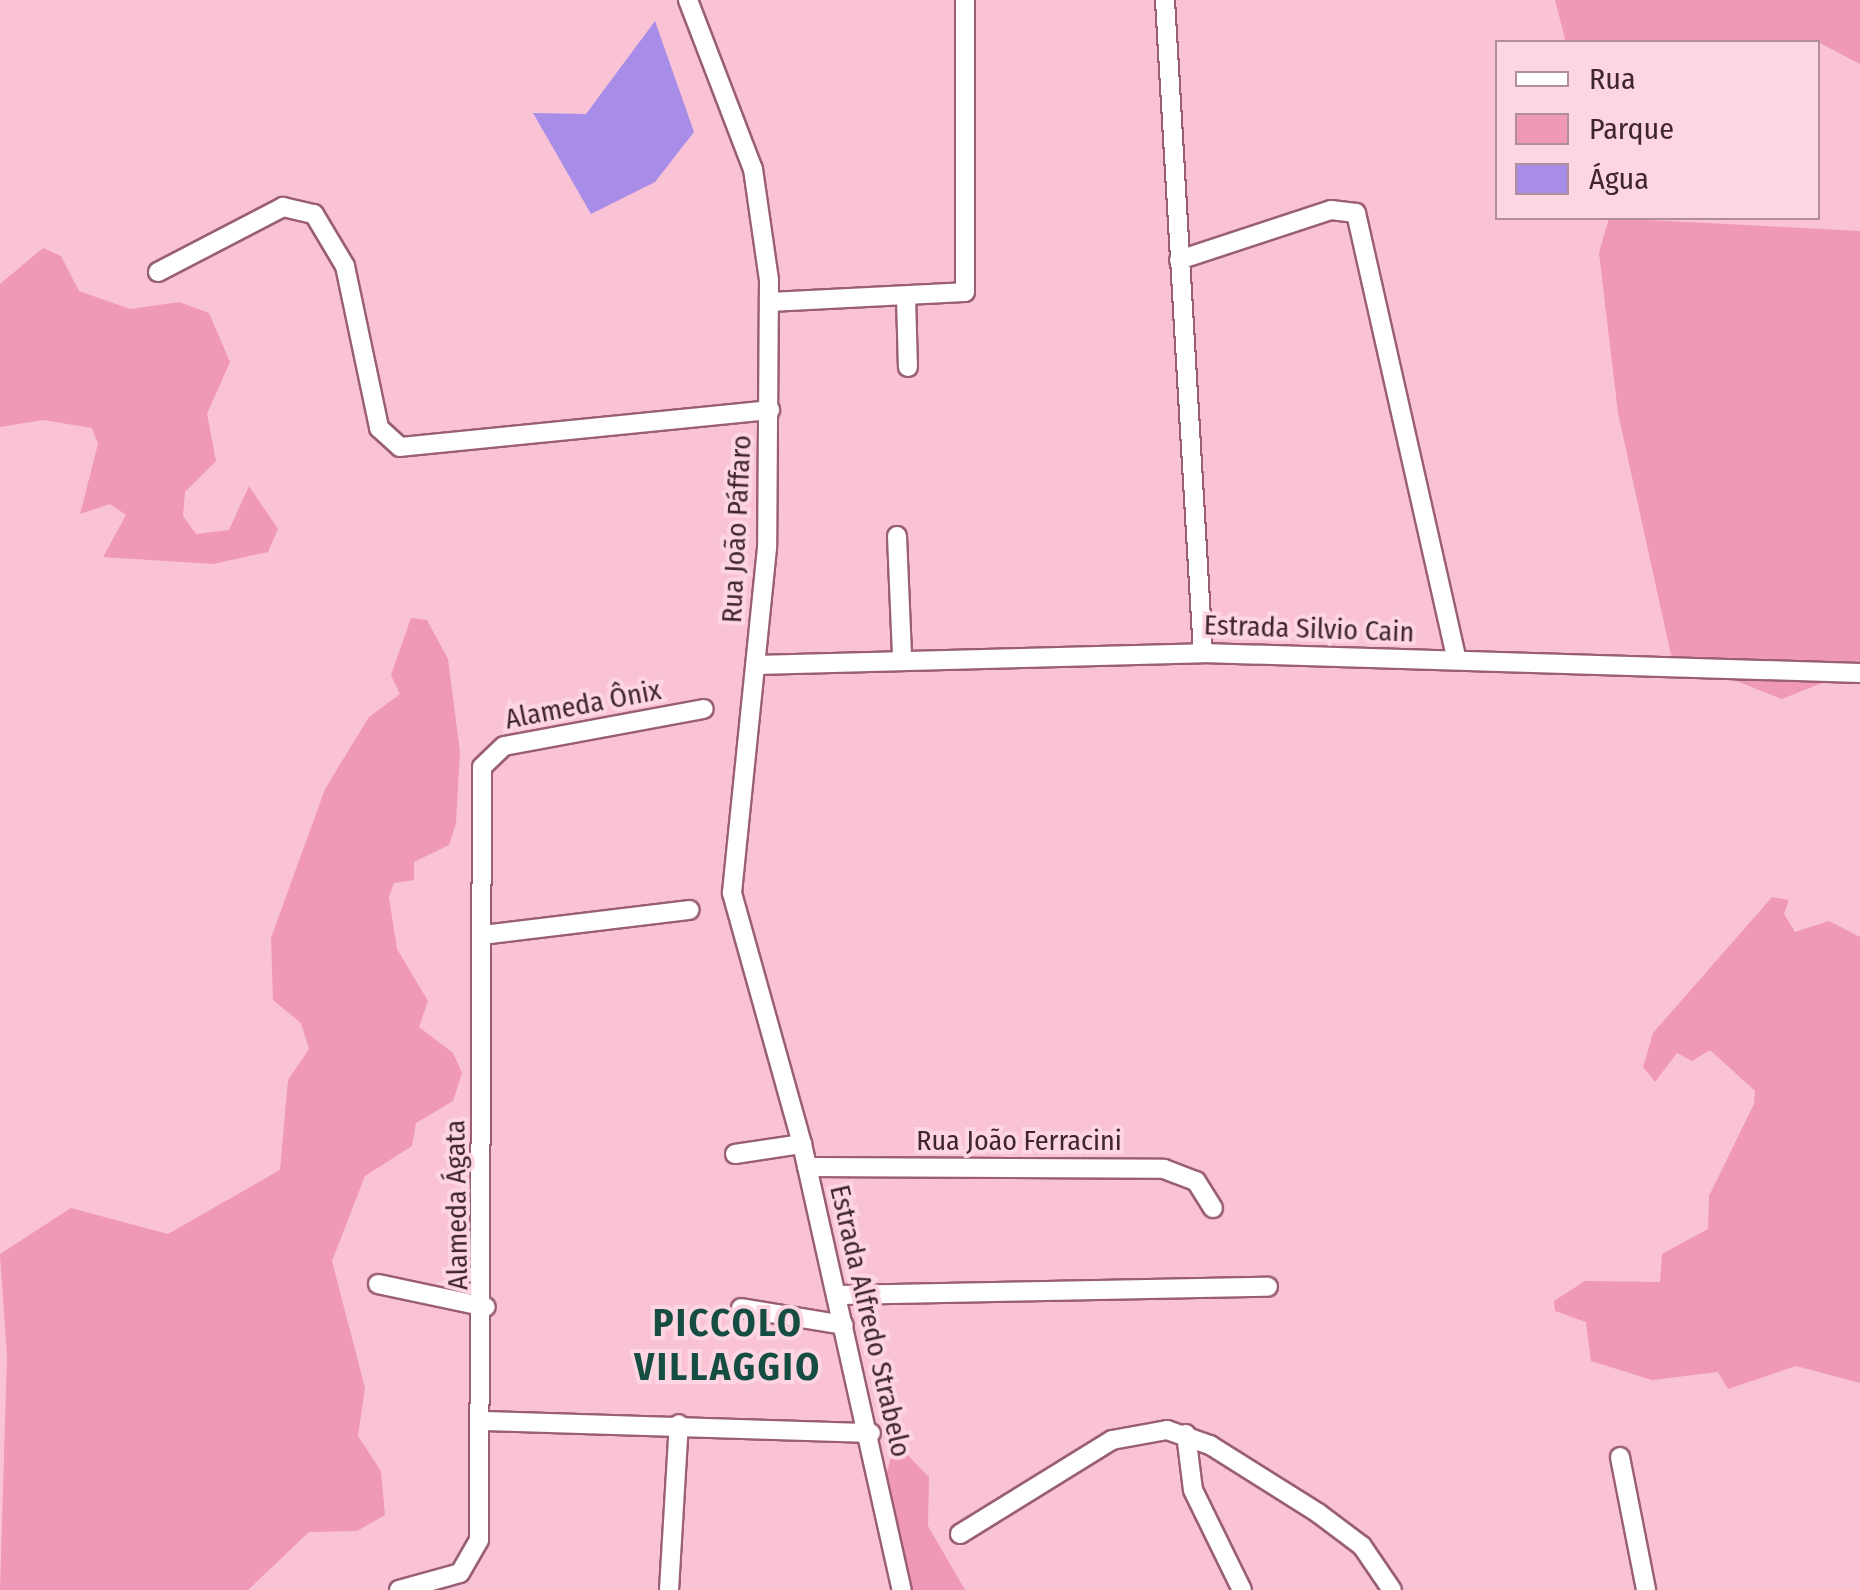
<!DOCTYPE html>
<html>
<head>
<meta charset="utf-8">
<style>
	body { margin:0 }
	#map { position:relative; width:1860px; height:1590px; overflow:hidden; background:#f9c3d5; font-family:"Fira Sans Condensed",sans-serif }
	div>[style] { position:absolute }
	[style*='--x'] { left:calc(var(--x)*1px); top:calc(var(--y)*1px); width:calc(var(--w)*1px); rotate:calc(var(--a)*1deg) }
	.green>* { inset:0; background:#ef98b7 }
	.water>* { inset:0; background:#a88de8 }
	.roads { filter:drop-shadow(2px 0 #9a5f75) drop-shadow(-2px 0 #9a5f75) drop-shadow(0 2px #9a5f75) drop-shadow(0 -2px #9a5f75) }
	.minor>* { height:18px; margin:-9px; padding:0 9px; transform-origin:9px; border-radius:9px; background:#fff }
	span { translate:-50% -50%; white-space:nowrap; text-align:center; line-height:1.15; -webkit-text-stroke:8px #fed5e2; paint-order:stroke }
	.street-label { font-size:28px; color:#3e252e }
	.district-label { font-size:38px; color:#164d42; font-weight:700; letter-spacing:2.5px }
	.legend { position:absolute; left:1495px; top:40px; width:325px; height:180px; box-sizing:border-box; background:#fed5e2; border:2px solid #b18f9a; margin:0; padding:12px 18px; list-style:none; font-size:30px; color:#3e252e }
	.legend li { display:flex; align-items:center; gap:20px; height:50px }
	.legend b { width:50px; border:2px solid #b18f9a }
</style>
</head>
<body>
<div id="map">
	<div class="green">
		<div style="clip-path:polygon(1555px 0,1860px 0,1860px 64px,1818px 42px,1566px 42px)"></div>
		<div style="clip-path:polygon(1609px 218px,1860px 231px,1860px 684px,1822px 683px,1782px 699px,1671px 655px,1618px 413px,1599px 253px)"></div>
		<div style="clip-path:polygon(43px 248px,61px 256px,79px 291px,130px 309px,179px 302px,209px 313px,230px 362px,207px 414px,216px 461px,185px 492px,183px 516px,196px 534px,229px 530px,249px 486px,278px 529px,268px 552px,213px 564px,103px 557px,126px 515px,110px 504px,80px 514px,98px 444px,92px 428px,43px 420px,0 427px,0 284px)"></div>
		<div style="clip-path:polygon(411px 618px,427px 620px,448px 659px,460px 752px,456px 823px,449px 845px,414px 862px,414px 880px,394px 883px,389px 897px,397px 949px,428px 1001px,419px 1027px,453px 1053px,462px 1073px,453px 1101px,416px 1123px,412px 1146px,365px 1176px,332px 1261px,365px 1388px,358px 1436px,381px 1471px,385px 1515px,357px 1531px,309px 1532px,248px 1590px,0 1590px,7px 1356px,0 1254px,71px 1208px,168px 1234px,280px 1170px,288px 1080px,309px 1049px,301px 1023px,273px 1000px,271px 938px,325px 789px,369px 717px,400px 694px,391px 675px)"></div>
		<div style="clip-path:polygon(1772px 897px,1789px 900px,1784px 914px,1795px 932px,1829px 921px,1860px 937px,1860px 1383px,1796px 1366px,1728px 1389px,1718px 1372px,1652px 1380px,1591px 1361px,1586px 1322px,1555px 1311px,1554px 1301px,1585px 1281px,1660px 1282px,1662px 1254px,1708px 1229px,1709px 1196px,1754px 1104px,1755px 1091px,1710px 1050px,1692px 1061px,1677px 1053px,1655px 1082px,1643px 1067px,1653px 1033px)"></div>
		<div style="clip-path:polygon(895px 1442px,929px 1477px,928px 1526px,965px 1590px,893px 1590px,884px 1483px)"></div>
	</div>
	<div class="water">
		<div style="clip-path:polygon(655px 21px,694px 132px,655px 182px,591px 214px,533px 113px,586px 114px)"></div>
	</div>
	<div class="roads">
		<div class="minor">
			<div style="--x:688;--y:0;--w:181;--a:69"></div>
			<div style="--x:753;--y:169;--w:112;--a:81.8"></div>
			<div style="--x:769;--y:280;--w:268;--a:90.4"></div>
			<div style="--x:767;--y:548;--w:347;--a:95.8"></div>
			<div style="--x:732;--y:893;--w:261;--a:74.4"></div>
			<div style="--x:802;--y:1144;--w:457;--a:77.4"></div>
			<div style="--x:1165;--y:0;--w:654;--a:86.67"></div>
			<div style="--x:1179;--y:260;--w:160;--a:-18.2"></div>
			<div style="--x:1331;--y:210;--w:25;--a:7"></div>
			<div style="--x:1356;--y:213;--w:458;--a:77.3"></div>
			<div style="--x:158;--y:272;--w:141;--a:-27.5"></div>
			<div style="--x:283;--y:207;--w:32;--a:13"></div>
			<div style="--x:314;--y:214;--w:61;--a:59.2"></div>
			<div style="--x:345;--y:266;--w:166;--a:78.1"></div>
			<div style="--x:379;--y:428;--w:28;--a:42"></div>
			<div style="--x:400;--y:447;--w:372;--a:-5.7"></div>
			<div style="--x:906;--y:297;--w:70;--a:88.4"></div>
			<div style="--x:769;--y:302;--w:196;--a:-2.9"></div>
			<div style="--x:965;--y:292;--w:292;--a:-90"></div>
			<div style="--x:897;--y:536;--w:120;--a:87.6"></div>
			<div style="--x:756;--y:665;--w:447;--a:-1.5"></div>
			<div style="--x:1203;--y:653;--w:657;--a:1.74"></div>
			<div style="--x:482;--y:935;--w:209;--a:-6.9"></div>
			<div style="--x:735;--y:1154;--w:68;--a:-8.5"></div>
			<div style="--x:807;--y:1167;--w:357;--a:0.3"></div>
			<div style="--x:1164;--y:1169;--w:34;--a:21"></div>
			<div style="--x:1196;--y:1181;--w:32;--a:58"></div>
			<div style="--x:378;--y:1284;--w:110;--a:12"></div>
			<div style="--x:836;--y:1295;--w:432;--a:-1.1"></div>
			<div style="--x:741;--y:1308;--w:104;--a:9.4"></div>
			<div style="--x:486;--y:1421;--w:385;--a:1.8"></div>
			<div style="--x:1186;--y:1434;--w:56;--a:82.9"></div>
			<div style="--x:1193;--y:1490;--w:111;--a:63.9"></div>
			<div style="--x:1620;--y:1457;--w:136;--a:78.9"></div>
			<div style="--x:960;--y:1534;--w:179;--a:-31.7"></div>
			<div style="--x:1112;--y:1440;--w:56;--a:-10.3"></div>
			<div style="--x:1167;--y:1430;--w:46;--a:19.2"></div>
			<div style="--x:1210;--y:1445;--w:128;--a:32.2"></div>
			<div style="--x:1318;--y:1513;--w:55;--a:36.9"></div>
			<div style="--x:1362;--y:1546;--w:53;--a:55.7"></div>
			<div style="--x:399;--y:1590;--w:63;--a:-15.6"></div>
			<div style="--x:460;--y:1573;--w:38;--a:-60"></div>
			<div style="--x:479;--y:1540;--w:773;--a:-89.78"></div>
			<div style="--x:482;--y:767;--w:30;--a:-44"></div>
			<div style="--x:504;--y:746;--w:203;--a:-10.5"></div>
			<div style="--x:669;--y:1590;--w:166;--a:-86.6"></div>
		</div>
	</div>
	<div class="street-label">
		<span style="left:737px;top:529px;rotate:-87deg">Rua João Páffaro</span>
		<span style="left:1309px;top:629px;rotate:2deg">Estrada Silvio Cain</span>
		<span style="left:583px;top:705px;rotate:-11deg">Alameda Ônix</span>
		<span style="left:1019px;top:1141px">Rua João Ferracini</span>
		<span style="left:457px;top:1205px;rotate:-91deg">Alameda Ágata</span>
		<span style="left:870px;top:1321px;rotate:77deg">Estrada Alfredo Strabelo</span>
	</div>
	<div class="district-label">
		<span style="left:728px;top:1346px">PICCOLO<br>VILLAGGIO</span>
	</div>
	<ul class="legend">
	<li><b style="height:12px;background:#fff"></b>Rua</li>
	<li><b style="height:28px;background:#ef98b7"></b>Parque</li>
	<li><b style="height:28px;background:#a88de8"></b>Água</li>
	</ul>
</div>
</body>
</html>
